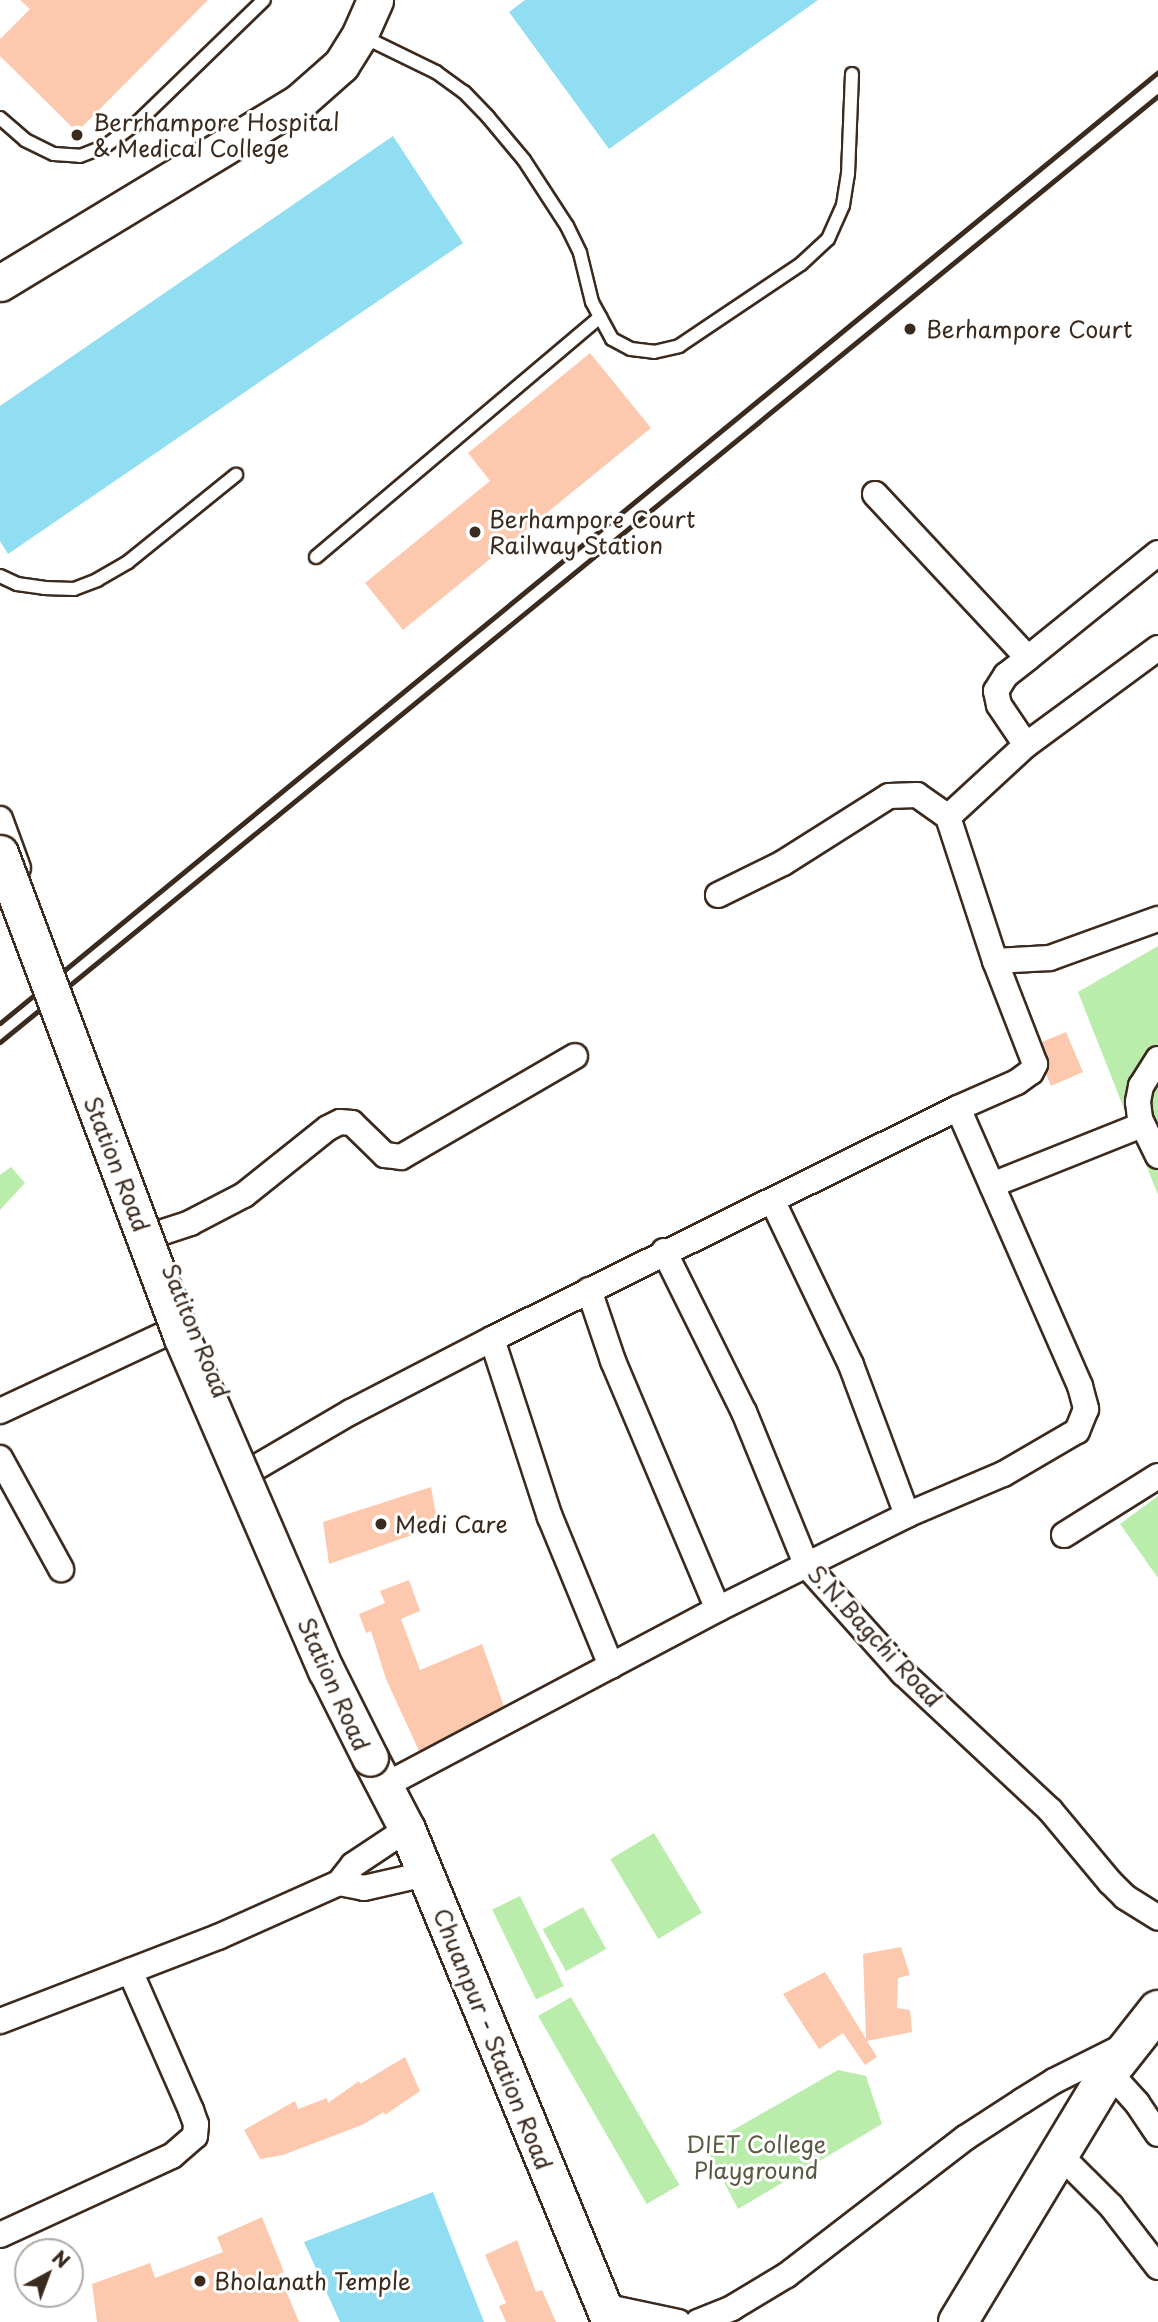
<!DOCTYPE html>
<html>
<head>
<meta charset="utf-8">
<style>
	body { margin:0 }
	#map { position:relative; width:1158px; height:2322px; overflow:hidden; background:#fff; font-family:"Playpen Sans",sans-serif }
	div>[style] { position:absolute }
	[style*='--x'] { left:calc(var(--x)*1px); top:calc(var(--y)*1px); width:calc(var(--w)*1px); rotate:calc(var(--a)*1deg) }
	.green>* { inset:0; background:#baecac; transform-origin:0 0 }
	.water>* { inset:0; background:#91ddf1 }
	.building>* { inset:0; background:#fdc9ae }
	.roads { filter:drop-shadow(2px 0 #3b2a1e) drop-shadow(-2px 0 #3b2a1e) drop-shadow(0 2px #3b2a1e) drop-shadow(0 -2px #3b2a1e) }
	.lane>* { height:12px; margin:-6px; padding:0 6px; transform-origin:6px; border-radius:6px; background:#fff }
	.street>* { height:24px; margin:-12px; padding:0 12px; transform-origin:12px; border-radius:12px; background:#fff }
	.secondary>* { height:35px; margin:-17.5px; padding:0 17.5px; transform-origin:17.5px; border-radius:17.5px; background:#fff }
	.primary>* { height:38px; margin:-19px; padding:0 19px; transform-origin:19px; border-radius:19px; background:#fff }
	.rail>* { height:5px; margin:-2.5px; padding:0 2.5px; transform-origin:2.5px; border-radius:2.5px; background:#3b2a1e }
	.bridges { filter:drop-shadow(2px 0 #3b2a1e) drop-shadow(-2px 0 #3b2a1e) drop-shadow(0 2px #3b2a1e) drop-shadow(0 -2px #3b2a1e) }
	.secondary-bridge>* { height:35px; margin:-17.5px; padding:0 17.5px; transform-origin:17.5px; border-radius:17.5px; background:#fff }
	.dots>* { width:19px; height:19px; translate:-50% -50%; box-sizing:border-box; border:4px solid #fff; border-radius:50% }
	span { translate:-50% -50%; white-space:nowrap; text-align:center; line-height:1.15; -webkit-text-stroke:6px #fff; paint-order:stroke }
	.poi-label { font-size:23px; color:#3b2a1e }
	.left { translate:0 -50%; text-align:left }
	.street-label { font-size:23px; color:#3b2a1e }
	.park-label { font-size:23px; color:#5b5a42 }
	.north { position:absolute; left:14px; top:2238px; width:70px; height:70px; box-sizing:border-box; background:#fff; border:2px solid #b1aaa5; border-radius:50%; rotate:41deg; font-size:19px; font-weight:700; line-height:28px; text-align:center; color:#3b2a1e }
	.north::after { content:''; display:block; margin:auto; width:24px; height:32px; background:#3b2a1e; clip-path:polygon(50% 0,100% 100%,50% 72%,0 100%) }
</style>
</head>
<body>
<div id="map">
	<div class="green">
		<div style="clip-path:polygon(1158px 946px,1158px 1195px,1078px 992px)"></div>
		<div style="clip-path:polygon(11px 1167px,25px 1183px,0 1210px,0 1175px)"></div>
		<div style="clip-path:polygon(1158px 1496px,1158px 1578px,1120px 1524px)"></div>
		<div style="left:654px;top:1833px;width:93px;height:51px;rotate:59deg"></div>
		<div style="left:520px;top:1896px;width:100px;height:31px;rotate:64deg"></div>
		<div style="left:583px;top:1907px;width:48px;height:46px;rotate:61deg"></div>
		<div style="left:571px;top:1997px;width:217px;height:38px;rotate:60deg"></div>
		<div style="clip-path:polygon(838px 2070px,866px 2076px,882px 2124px,738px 2209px,705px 2146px)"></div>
	</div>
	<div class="water">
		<div style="clip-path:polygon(525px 0,818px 0,609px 149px,509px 12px)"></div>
		<div style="clip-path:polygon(393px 136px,463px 243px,8px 554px,0 541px,0 406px)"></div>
		<div style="clip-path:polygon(433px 2192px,484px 2322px,340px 2322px,304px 2242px)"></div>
	</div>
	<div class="building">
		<div style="clip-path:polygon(20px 0,208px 0,77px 132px,0 56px,0 39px,30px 9px)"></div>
		<div style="clip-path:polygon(590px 353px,651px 428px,403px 630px,365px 583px,490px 481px,468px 453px)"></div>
		<div style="clip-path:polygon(1066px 1032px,1083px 1072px,1051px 1086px,1046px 1074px,1049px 1059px,1042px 1042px)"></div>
		<div style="clip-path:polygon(431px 1487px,438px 1526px,329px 1564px,323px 1522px)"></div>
		<div style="clip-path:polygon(409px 1580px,420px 1611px,401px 1619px,420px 1670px,482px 1644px,504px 1706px,419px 1751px,386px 1679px,371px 1631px,366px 1633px,359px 1614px,385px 1603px,380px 1591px)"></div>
		<div style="clip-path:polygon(901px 1947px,910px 1975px,898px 1978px,897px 2008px,910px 2010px,912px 2032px,867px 2041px,877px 2057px,865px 2065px,843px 2033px,819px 2049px,783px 1994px,825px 1972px,866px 2039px,863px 1954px)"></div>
		<div style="clip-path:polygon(405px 2057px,420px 2091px,385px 2115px,384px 2112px,362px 2125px,283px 2155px,260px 2159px,244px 2130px,295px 2101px,298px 2109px,327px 2098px,328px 2103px,359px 2081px,360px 2084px)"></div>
		<div style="clip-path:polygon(262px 2217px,284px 2272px,279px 2274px,299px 2322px,97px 2322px,92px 2284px,150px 2263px,155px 2278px,223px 2252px,217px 2237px)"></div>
		<div style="clip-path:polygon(517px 2240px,536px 2292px,542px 2290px,556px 2322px,506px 2322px,499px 2306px,506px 2303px,485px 2255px)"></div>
	</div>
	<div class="roads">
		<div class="lane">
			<div style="--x:360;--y:35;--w:85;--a:26"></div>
			<div style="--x:436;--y:72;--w:34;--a:36"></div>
			<div style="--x:464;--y:92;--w:35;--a:46"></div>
			<div style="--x:488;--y:117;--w:56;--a:50.1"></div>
			<div style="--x:524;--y:160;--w:79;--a:56.9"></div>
			<div style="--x:567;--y:226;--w:30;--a:64"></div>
			<div style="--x:580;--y:253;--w:50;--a:76.2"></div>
			<div style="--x:592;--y:302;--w:42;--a:61.6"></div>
			<div style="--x:612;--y:339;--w:21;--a:28"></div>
			<div style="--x:631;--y:349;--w:23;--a:7"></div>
			<div style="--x:654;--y:352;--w:26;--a:-13"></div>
			<div style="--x:679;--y:346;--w:147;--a:-33.9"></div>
			<div style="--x:801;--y:264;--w:37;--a:-43"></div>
			<div style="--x:828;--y:239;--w:37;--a:-66"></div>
			<div style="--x:843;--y:205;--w:31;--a:-81"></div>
			<div style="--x:848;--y:174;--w:100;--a:-87.7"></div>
			<div style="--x:0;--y:118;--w:33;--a:41"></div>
			<div style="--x:25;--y:140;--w:32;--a:26"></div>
			<div style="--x:54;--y:154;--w:26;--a:4"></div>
			<div style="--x:80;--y:156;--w:26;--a:-21"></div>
			<div style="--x:104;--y:147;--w:42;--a:-36.3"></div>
			<div style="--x:138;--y:122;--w:175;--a:-44.1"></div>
			<div style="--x:316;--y:557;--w:372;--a:-40.2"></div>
			<div style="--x:0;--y:576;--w:19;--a:25"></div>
			<div style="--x:17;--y:584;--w:27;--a:8"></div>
			<div style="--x:44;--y:588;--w:30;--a:2"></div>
			<div style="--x:74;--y:589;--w:25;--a:-21"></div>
			<div style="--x:97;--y:580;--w:36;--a:-30"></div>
			<div style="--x:128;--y:562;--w:139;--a:-38.9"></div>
		</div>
		<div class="street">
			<div style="--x:875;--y:494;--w:224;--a:47"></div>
			<div style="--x:1028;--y:658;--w:28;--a:142"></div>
			<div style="--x:1006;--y:675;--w:19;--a:122"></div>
			<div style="--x:996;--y:691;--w:14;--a:78"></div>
			<div style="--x:999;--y:705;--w:48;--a:56"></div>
			<div style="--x:1026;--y:745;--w:106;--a:137.3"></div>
			<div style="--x:948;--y:817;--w:151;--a:71.9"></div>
			<div style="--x:1028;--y:658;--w:167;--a:-38.9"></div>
			<div style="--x:1026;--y:745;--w:164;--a:-36.3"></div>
			<div style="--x:0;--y:819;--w:52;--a:69.8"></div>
			<div style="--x:718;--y:895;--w:72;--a:-26.2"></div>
			<div style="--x:783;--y:863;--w:125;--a:-32.3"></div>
			<div style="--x:889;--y:796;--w:28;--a:-2"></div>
			<div style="--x:917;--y:795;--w:38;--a:35"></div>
			<div style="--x:1158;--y:1059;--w:32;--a:122"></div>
			<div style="--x:1141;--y:1086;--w:16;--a:101"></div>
			<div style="--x:1138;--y:1102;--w:17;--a:83"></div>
			<div style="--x:1140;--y:1119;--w:41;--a:64.1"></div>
			<div style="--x:958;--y:1108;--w:64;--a:-23.8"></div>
			<div style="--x:1017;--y:1082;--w:17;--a:-36"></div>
			<div style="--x:1031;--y:1072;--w:9;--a:-63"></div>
			<div style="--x:1035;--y:1064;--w:110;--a:-111.2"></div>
			<div style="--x:995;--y:961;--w:55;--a:-3.1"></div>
			<div style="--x:1050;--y:958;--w:115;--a:-19.9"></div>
			<div style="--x:992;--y:1185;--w:162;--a:-21.8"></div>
			<div style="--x:773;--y:1202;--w:181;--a:64.4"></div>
			<div style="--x:851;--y:1365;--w:160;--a:69.5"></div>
			<div style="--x:157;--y:1234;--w:35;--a:-18"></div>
			<div style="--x:190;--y:1223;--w:61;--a:-27.4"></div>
			<div style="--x:244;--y:1195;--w:107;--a:-38.6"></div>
			<div style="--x:328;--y:1128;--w:13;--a:-27"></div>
			<div style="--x:340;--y:1122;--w:12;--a:5"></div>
			<div style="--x:352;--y:1123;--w:46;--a:44.1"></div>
			<div style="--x:385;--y:1155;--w:16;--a:7"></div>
			<div style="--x:401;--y:1157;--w:201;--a:-30.1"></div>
			<div style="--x:664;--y:1251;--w:180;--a:63.6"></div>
			<div style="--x:744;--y:1412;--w:166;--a:67.8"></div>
			<div style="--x:807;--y:1566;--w:144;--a:48.1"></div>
			<div style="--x:903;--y:1673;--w:201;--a:43"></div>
			<div style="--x:1050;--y:1810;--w:94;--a:50.2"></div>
			<div style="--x:1110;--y:1882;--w:21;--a:45"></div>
			<div style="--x:1125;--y:1897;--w:39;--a:32"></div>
			<div style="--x:589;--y:1290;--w:75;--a:71.3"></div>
			<div style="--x:613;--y:1361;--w:269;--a:67.1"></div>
			<div style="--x:492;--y:1339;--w:187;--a:72"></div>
			<div style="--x:550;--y:1517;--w:161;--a:67.7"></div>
			<div style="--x:0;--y:1411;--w:184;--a:-25"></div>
			<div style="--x:0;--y:1458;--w:127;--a:61.2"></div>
			<div style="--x:255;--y:1468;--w:111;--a:-30.3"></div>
			<div style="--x:351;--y:1412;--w:159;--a:-27.4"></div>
			<div style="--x:492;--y:1339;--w:520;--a:-26.37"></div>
			<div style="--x:958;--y:1108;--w:304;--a:66.3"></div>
			<div style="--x:1080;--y:1386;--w:24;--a:75"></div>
			<div style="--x:1086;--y:1409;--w:24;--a:112"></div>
			<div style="--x:1077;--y:1431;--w:86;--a:149.8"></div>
			<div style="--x:1003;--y:1474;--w:104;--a:156.9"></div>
			<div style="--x:907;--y:1515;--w:211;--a:153.6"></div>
			<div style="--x:718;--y:1609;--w:376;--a:152.1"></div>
			<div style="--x:1064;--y:1535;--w:111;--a:-32.1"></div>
			<div style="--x:339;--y:1883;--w:25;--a:11"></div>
			<div style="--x:364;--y:1888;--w:63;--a:-12.9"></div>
			<div style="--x:0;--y:2021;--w:234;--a:-21.1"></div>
			<div style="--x:218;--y:1937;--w:133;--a:-24.1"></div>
			<div style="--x:339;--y:1883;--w:23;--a:-52"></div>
			<div style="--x:353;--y:1865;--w:65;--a:-33.7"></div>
			<div style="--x:1109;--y:2072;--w:42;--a:47.9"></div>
			<div style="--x:1137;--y:2103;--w:37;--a:56"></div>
			<div style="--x:1058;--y:2153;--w:75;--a:45"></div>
			<div style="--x:1111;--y:2206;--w:77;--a:52.4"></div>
			<div style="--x:0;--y:2235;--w:189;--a:-24.7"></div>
			<div style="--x:172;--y:2156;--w:30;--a:-41"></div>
			<div style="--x:195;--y:2136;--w:12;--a:-85"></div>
			<div style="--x:196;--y:2124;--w:15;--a:-110"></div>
			<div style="--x:191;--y:2110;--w:152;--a:-113.7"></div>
			<div style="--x:603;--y:2306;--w:77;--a:12"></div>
			<div style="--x:698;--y:2322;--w:37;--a:-22"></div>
			<div style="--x:732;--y:2308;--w:64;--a:-31"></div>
			<div style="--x:787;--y:2275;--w:225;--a:-37.6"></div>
			<div style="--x:965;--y:2138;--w:68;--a:-33"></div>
			<div style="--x:1022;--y:2101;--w:38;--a:-32"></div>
			<div style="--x:1054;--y:2081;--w:76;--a:-26.6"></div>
		</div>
		<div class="secondary">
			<div style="--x:0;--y:283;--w:350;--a:-31.2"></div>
			<div style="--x:299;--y:102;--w:56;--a:-41.4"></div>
			<div style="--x:341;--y:65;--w:36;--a:-58"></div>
			<div style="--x:360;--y:34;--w:37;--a:-66"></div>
			<div style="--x:370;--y:1758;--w:80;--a:62.5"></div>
			<div style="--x:407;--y:1829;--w:533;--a:67.62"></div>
		</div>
		<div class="primary">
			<div style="--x:958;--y:2322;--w:292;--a:-58.9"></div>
			<div style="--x:1109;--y:2072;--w:79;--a:-51.7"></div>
		</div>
	</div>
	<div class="rail">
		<div style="--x:0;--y:1023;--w:1498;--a:-39.39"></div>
		<div style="--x:0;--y:1042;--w:1495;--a:-39.25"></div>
	</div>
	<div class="bridges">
		<div class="secondary-bridge">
			<div style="--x:0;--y:853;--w:518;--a:69.43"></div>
			<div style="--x:182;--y:1338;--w:362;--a:66.6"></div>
			<div style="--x:326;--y:1670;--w:98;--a:63.4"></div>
		</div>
	</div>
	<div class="dots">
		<div style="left:77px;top:135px;background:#3b2a1e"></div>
		<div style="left:910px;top:329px;background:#3b2a1e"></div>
		<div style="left:475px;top:532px;background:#3b2a1e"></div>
		<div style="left:381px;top:1524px;background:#3b2a1e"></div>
		<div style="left:200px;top:2281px;background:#3b2a1e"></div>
	</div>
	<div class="poi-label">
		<span class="left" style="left:93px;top:135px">Berrhampore Hospital<br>&amp; Medical College</span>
		<span class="left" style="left:926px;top:329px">Berhampore Court</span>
		<span class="left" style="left:489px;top:532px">Berhampore Court<br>Railway Station</span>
		<span class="left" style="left:395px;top:1524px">Medi Care</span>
		<span class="left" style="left:214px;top:2281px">Bholanath Temple</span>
	</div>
	<div class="street-label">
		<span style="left:117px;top:1164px;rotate:69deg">Station Road</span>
		<span style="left:196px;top:1331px;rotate:68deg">Satiton Road</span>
		<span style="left:875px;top:1636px;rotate:47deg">S.N.Bagchi Road</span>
		<span style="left:334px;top:1684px;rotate:66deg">Station Road</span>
		<span style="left:493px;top:2039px;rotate:68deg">Chuanpur - Station Road</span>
	</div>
	<div class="park-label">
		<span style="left:756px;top:2157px">DIET College<br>Playground</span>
	</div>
	<div class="north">N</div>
</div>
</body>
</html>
